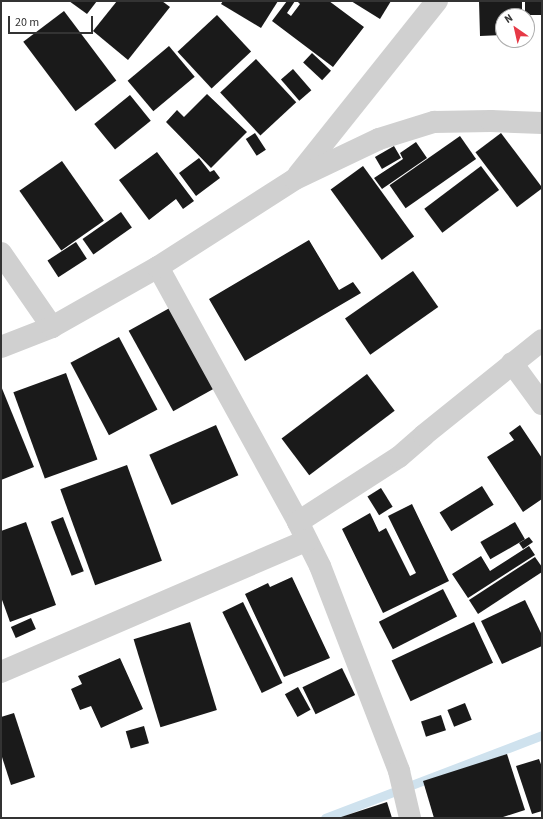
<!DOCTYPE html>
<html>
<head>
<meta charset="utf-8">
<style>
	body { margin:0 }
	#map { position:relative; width:543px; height:819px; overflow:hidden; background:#fff; font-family:"Source Sans 3",sans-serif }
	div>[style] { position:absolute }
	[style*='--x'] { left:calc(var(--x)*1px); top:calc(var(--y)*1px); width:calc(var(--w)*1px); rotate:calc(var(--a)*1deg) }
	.stream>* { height:9px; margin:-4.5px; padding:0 4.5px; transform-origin:4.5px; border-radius:4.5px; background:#cfe2ee }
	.building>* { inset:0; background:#1a1a1a; transform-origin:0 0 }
	.street>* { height:22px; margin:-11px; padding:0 11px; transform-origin:11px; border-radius:11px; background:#d0d0d0 }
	span { translate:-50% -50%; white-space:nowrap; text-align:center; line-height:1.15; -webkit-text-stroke:4px #fff; paint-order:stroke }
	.frame { position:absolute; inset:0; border:2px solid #333; pointer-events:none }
	.north { position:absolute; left:495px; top:8px; width:40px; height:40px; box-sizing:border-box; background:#fff; border:1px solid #adadad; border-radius:50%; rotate:326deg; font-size:11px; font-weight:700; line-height:16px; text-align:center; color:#333 }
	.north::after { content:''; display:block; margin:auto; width:14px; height:18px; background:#e63946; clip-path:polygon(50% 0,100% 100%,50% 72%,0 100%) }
	.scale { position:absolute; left:8px; top:16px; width:85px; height:18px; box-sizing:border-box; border:2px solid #333; border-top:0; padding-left:5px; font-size:12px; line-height:14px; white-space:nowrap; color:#333; -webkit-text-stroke:3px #fff; paint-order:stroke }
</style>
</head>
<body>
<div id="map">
	<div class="stream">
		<div style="--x:325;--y:818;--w:232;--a:-20.9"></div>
	</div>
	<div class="building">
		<div style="clip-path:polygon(69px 1px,97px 1px,87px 14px)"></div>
		<div style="clip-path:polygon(117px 1px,162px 1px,170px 7px,128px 60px,93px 31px)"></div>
		<div style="clip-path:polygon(223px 1px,278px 1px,261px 28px,221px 4px)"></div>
		<div style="clip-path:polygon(287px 1px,295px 1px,287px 13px,291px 16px,300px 4px,297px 1px,329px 1px,364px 27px,333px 67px,272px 21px)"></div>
		<div style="clip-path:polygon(351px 1px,391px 1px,380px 19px)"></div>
		<div style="clip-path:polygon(479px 1px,522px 1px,522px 16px,503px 16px,503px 35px,480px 36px)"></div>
		<div style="left:525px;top:1px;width:17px;height:14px"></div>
		<div style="left:64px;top:11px;width:87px;height:51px;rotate:53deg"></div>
		<div style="left:217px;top:15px;width:50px;height:54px;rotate:47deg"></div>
		<div style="left:169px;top:46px;width:40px;height:54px;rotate:50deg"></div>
		<div style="left:312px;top:53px;width:26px;height:13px;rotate:43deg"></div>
		<div style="left:256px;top:59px;width:59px;height:49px;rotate:47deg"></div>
		<div style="left:293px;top:69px;width:28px;height:16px;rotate:49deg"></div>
		<div style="clip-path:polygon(207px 94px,247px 132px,211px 168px,166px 122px,177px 110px,184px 117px)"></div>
		<div style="left:130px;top:95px;width:33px;height:46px;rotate:51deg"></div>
		<div style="left:255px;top:133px;width:20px;height:11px;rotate:57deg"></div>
		<div style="left:501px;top:133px;width:69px;height:32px;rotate:53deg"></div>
		<div style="left:460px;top:136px;width:28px;height:86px;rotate:55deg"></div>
		<div style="clip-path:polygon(416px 142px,427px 158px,382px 189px,374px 178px,403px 159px,400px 153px)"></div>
		<div style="left:394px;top:146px;width:14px;height:22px;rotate:60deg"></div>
		<div style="clip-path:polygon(157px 152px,194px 201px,183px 209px,176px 199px,149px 220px,119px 180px)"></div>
		<div style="clip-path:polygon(199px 158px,210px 172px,214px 170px,220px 178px,196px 196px,179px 173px)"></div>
		<div style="left:62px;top:161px;width:73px;height:52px;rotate:55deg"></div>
		<div style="left:363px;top:166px;width:87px;height:40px;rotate:54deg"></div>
		<div style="left:481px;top:166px;width:30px;height:71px;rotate:53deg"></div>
		<div style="left:121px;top:212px;width:19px;height:47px;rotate:55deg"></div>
		<div style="clip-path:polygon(309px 240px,339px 290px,353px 282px,361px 293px,245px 361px,209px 299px)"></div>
		<div style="left:76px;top:242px;width:20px;height:34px;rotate:57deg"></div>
		<div style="left:413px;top:271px;width:44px;height:83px;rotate:55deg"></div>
		<div style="left:175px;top:305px;width:92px;height:53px;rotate:61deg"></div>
		<div style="left:119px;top:337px;width:82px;height:55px;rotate:62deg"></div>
		<div style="left:66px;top:373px;width:92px;height:56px;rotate:70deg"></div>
		<div style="left:367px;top:374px;width:46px;height:107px;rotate:53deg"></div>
		<div style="clip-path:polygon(1px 386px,34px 467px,1px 480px)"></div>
		<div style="left:216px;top:425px;width:55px;height:73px;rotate:66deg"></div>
		<div style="clip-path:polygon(520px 425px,542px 458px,542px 499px,523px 512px,487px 457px,514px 440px,509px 433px)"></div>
		<div style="left:127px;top:465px;width:102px;height:71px;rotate:70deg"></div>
		<div style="left:482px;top:486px;width:22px;height:50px;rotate:58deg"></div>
		<div style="left:381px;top:488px;width:22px;height:16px;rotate:58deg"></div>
		<div style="clip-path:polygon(412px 504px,449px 581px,383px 613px,342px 529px,370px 513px,379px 532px,386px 528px,410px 576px,416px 573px,388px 516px)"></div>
		<div style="left:63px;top:517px;width:58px;height:13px;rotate:69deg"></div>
		<div style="clip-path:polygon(26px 522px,56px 605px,10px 622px,1px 597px,1px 531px)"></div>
		<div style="left:515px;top:522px;width:20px;height:40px;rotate:60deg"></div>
		<div style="clip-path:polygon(529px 537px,533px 542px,523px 549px,519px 543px)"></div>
		<div style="clip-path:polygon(529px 546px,535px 555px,468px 598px,452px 574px,481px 556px,490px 571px)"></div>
		<div style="clip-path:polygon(535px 557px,542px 567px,542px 572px,478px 614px,469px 600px)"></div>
		<div style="clip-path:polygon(292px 577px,330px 658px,284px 677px,245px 594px,268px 583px,270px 587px)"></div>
		<div style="left:443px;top:589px;width:31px;height:72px;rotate:63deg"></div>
		<div style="clip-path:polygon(525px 600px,542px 635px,542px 646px,502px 664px,481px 621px)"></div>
		<div style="left:243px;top:602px;width:90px;height:23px;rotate:64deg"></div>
		<div style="left:31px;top:618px;width:12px;height:22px;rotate:66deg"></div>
		<div style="left:190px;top:622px;width:92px;height:59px;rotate:73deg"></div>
		<div style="left:474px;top:622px;width:45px;height:91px;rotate:65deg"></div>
		<div style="clip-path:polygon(120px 658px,143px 709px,101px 728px,91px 706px,80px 710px,71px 689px,82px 684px,78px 676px)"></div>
		<div style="left:342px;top:668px;width:30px;height:44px;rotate:64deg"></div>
		<div style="left:298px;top:687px;width:26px;height:15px;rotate:61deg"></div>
		<div style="left:465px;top:703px;width:18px;height:19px;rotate:68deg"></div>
		<div style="clip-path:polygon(14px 713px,35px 777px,11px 785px,1px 754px,1px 717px)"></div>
		<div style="left:441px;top:715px;width:16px;height:21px;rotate:72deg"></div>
		<div style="left:144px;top:726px;width:18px;height:19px;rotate:74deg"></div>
		<div style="clip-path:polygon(507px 754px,525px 810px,500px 818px,434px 818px,423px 781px)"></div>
		<div style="clip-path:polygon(539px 759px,542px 767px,542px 811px,532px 814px,516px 766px)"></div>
		<div style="clip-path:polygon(387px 802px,392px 818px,338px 818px)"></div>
	</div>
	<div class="street">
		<div style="--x:298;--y:175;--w:223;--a:-51.4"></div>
		<div style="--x:1;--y:253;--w:90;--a:55.4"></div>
		<div style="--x:158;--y:267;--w:291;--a:61.2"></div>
		<div style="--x:298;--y:522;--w:49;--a:63.4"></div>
		<div style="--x:320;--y:566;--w:220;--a:68.9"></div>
		<div style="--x:399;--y:771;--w:48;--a:76.8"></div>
		<div style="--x:1;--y:347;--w:55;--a:-21.4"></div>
		<div style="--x:52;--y:327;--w:122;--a:-29.5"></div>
		<div style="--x:158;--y:267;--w:163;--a:-32.7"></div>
		<div style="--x:295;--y:179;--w:93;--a:-25.5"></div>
		<div style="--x:379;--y:139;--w:58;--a:-17.2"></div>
		<div style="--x:434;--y:122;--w:57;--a:-1"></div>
		<div style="--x:491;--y:121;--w:51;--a:2.2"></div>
		<div style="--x:512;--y:363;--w:51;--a:53.8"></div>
		<div style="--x:298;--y:522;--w:120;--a:-32.8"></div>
		<div style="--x:399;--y:457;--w:33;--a:-41"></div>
		<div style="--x:424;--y:435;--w:151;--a:-38.8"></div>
		<div style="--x:1;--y:672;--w:333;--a:-23.3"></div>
	</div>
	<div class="frame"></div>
	<div class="north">N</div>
	<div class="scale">20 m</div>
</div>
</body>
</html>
